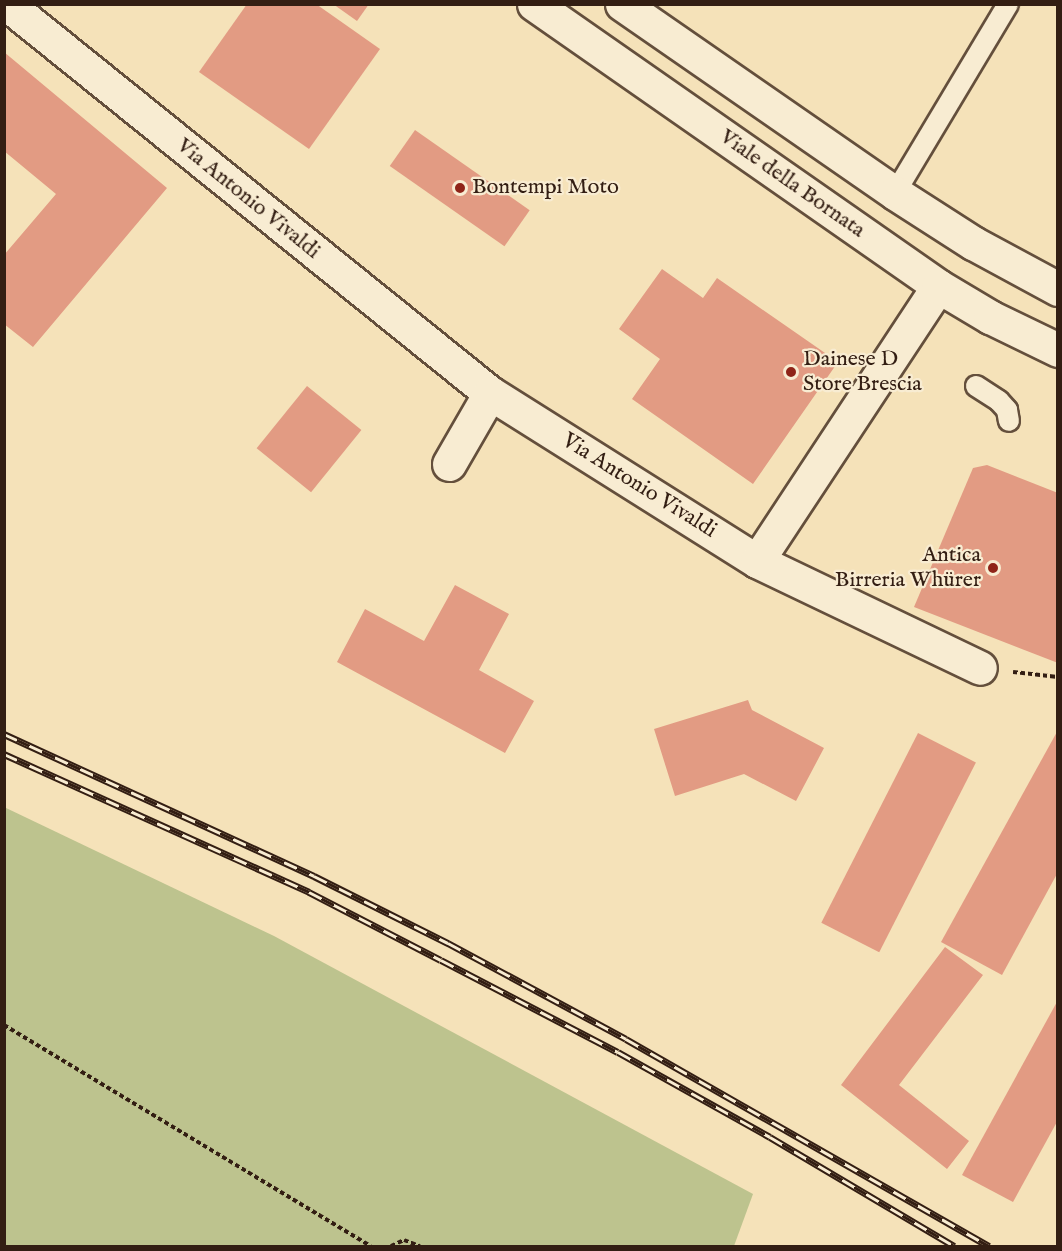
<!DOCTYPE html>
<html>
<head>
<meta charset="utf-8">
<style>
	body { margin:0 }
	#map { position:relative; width:1062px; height:1251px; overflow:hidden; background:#f5e2b9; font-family:"IM FELL English",serif }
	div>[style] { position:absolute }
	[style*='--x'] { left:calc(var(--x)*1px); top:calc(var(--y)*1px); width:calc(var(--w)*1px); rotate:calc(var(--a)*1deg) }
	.green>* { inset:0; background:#bdc38e }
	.building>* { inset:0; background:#e29b83; transform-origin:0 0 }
	.path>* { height:4px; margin-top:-2px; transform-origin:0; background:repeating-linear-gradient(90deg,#331e13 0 4.5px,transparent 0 7.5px) }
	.roads { filter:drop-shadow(2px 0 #644f3c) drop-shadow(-2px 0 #644f3c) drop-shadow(0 2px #644f3c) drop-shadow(0 -2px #644f3c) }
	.service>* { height:20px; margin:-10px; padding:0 10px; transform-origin:10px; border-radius:10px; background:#f8ecd2 }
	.minor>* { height:33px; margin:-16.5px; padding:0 16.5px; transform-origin:16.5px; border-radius:16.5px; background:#f8ecd2 }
	.secondary>* { height:33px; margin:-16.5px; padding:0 16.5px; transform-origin:16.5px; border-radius:16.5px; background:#f8ecd2 }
	.rail>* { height:7px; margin-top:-3.5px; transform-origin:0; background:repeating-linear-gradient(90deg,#f8ecd2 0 14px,#331e13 0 28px); box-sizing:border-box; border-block:2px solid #331e13 }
	.dots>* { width:16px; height:16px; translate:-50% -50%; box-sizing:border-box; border:3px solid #f8ecd2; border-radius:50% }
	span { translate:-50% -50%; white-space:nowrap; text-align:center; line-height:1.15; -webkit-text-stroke:4.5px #f8ecd2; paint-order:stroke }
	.street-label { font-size:22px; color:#331e13 }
	.poi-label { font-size:22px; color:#331e13 }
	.left { translate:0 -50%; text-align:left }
	.right { translate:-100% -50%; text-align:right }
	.frame { position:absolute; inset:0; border:6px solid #331e13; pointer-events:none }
</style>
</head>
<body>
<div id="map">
	<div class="green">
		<div style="clip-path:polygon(4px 807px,274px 936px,753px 1194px,734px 1246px,5px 1246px)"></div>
	</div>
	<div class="building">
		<div style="clip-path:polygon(247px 4px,316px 4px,380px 49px,309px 149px,199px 72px)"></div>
		<div style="clip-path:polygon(333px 4px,369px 4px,357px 21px)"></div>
		<div style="clip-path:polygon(4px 52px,167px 188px,33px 347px,4px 324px,4px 255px,56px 194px,4px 151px)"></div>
		<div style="left:415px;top:130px;width:140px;height:44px;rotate:35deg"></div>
		<div style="clip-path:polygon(662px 269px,703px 298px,717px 278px,838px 362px,753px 484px,632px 399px,660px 359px,619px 329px)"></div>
		<div style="left:307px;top:386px;width:70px;height:80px;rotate:39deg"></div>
		<div style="clip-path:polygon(987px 465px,1058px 493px,1058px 663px,914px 607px,973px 468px)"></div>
		<div style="clip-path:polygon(455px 585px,509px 614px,479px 670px,534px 701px,505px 753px,337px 662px,365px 609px,424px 641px)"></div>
		<div style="clip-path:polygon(748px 700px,752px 710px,824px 748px,796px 801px,744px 774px,675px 796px,654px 729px)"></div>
		<div style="clip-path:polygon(1058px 730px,1058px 872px,1002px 975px,941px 942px)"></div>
		<div style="left:918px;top:733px;width:65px;height:213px;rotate:27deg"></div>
		<div style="clip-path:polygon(945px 947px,983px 975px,899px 1085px,969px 1141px,947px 1169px,841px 1085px)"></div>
		<div style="clip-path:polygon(1058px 1000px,1058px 1120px,1013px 1202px,962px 1175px)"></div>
	</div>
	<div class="path">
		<div style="--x:1013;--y:672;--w:45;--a:6.3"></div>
		<div style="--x:4;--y:1025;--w:428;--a:31.1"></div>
		<div style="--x:391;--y:1246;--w:14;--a:-25"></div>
		<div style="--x:404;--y:1240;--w:17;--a:21"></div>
	</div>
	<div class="roads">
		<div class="service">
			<div style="--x:895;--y:193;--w:220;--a:-59.1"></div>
			<div style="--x:976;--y:386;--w:27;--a:33"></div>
			<div style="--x:999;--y:401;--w:12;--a:48"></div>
			<div style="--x:1007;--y:410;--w:11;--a:80"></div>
		</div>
		<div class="minor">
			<div style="--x:7;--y:4;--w:620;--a:38.85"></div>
			<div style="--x:490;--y:393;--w:315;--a:32.2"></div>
			<div style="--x:757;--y:561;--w:247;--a:25.6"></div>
			<div style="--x:449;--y:464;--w:82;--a:-60"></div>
			<div style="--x:757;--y:561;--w:329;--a:-56.6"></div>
		</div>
		<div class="secondary">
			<div style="--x:534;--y:4;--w:493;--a:34.9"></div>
			<div style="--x:938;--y:286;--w:61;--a:30.8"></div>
			<div style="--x:990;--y:317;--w:76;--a:25.9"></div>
			<div style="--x:622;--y:4;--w:332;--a:34.7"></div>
			<div style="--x:895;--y:193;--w:93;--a:32.7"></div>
			<div style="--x:973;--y:243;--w:97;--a:28.4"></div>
		</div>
	</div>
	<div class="rail">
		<div style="--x:4;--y:734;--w:341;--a:24.6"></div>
		<div style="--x:314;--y:876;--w:150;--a:26.6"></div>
		<div style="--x:448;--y:943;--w:202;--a:28.3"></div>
		<div style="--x:626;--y:1039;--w:418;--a:29.7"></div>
		<div style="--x:4;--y:754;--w:335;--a:24.3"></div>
		<div style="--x:309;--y:892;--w:148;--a:27.3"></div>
		<div style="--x:441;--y:960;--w:199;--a:27.5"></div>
		<div style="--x:618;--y:1052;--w:174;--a:29.2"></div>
		<div style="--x:770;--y:1137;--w:214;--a:30.6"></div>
	</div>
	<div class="dots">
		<div style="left:460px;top:188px;background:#8f2418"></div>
		<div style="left:791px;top:372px;background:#8f2418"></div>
		<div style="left:993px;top:568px;background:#8f2418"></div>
	</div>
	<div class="street-label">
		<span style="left:792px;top:184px;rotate:35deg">Viale della Bornata</span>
		<span style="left:248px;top:199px;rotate:39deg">Via Antonio Vivaldi</span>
		<span style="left:639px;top:486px;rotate:32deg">Via Antonio Vivaldi</span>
	</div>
	<div class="poi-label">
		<span class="left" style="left:472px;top:188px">Bontempi Moto</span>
		<span class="left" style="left:803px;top:372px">Dainese D<br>Store Brescia</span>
		<span class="right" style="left:981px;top:568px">Antica<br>Birreria Whürer</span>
	</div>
	<div class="frame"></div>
</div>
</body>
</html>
